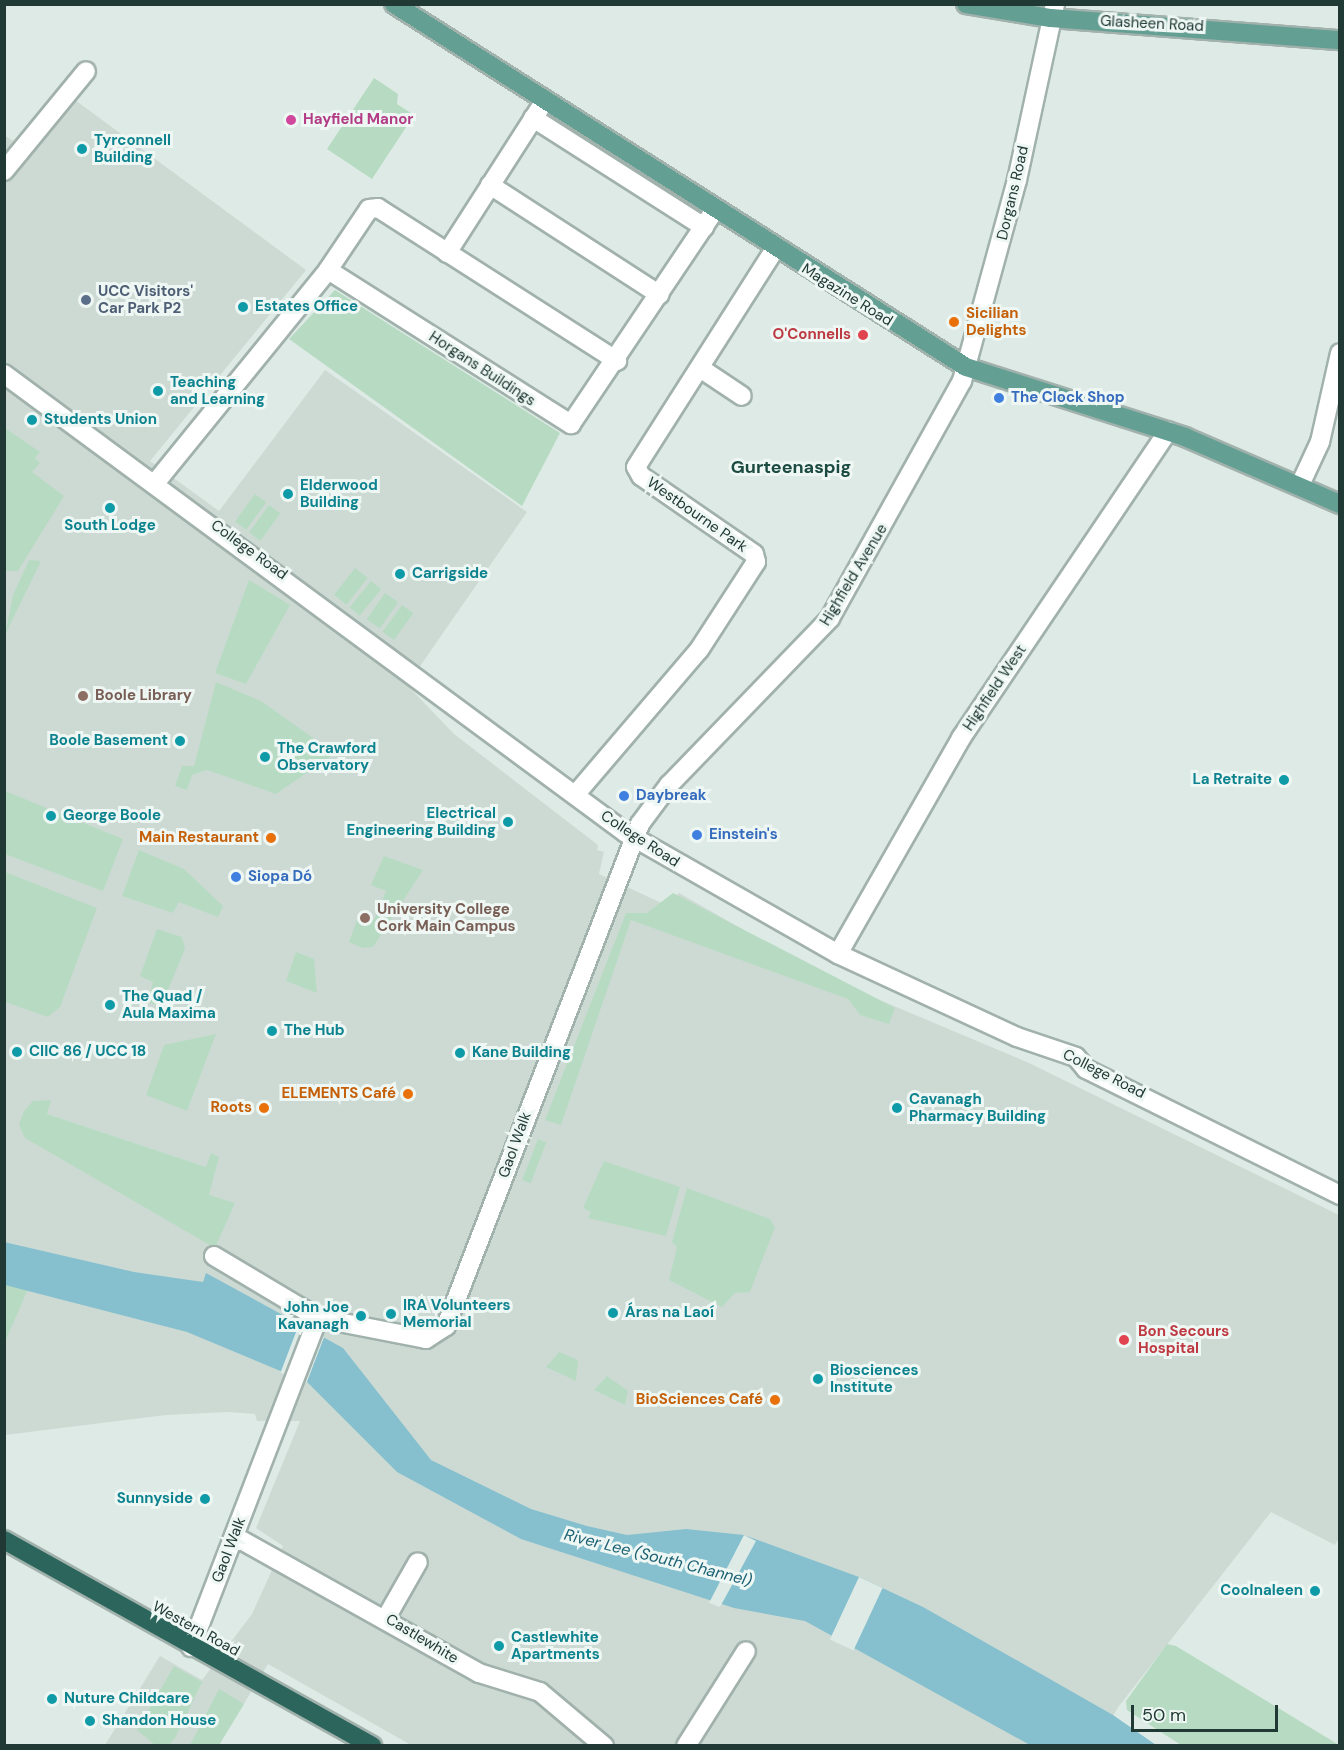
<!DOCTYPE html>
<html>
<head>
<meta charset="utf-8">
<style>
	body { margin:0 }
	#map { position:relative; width:1344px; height:1750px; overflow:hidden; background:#deeae5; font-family:"DM Sans",sans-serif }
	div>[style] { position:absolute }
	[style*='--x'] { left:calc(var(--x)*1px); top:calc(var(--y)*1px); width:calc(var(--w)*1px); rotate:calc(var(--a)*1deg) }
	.built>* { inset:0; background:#cddad4 }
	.green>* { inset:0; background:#b7dbc2; transform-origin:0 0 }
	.water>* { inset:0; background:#86c0cf }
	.pier>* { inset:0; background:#deeae5; transform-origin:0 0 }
	.roads { filter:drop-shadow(2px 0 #a1b1ac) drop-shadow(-2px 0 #a1b1ac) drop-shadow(0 2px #a1b1ac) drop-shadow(0 -2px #a1b1ac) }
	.minor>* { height:18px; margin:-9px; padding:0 9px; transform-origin:9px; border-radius:9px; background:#fff }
	.major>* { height:18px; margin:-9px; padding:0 9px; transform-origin:9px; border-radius:9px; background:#639f93 }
	.highway>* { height:18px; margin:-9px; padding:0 9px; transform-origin:9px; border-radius:9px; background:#2c655c }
	.dots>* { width:16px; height:16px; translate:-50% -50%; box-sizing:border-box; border:3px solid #eef7f3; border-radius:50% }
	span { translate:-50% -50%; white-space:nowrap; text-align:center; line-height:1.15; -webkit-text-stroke:6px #eef7f3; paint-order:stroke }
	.street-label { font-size:15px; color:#203934 }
	.hotel-label { font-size:15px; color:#b23c85; font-weight:700 }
	.left { translate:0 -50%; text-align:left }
	.culture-label { font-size:15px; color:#0d838f; font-weight:700 }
	.right { translate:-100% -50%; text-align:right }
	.service-label { font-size:15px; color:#4e5e75; font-weight:700 }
	.food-label { font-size:15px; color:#c56008; font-weight:700 }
	.health-label { font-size:15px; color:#be3a42; font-weight:700 }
	.shop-label { font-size:15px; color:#366cbe; font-weight:700 }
	.education-label { font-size:15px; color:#785e54; font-weight:700 }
	.water-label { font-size:16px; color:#1b6174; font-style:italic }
	.quarter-label { font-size:18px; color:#1c4b42; font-weight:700 }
	.frame { position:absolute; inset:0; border:6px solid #203934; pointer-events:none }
	.scale { position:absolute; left:1131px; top:1705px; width:147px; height:27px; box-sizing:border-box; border:3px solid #203934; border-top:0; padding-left:8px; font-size:18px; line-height:21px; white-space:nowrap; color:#203934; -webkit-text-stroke:4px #eef7f3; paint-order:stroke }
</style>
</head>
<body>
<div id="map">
	<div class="built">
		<div style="clip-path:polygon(71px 97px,306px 270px,150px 461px,219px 511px,325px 370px,527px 512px,407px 685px,454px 734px,598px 845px,597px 850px,604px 852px,599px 874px,666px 905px,679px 893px,830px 979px,1029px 1063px,1339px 1215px,1339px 1538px,1335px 1545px,1271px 1512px,1119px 1706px,1095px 1745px,411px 1745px,268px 1664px,219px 1745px,105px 1745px,160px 1656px,202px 1680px,252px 1614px,283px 1546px,256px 1528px,300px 1421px,257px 1421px,255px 1414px,228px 1412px,166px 1415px,5px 1435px,4px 135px,31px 152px)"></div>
	</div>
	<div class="green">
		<div style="clip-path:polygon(374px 78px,398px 94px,397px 104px,414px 115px,372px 179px,327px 149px)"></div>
		<div style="clip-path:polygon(335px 290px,560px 433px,522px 506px,289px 339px)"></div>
		<div style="clip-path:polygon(5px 428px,40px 452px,35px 458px,40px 463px,32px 472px,64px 496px,18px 571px,5px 571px)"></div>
		<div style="left:255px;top:494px;width:14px;height:34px;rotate:36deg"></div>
		<div style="left:269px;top:505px;width:14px;height:34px;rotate:36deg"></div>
		<div style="clip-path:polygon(29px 560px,41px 561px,5px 635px,13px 595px)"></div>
		<div style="left:355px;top:568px;width:16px;height:34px;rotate:38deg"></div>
		<div style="clip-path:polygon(249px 580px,290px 605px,246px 684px,215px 673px)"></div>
		<div style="left:371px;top:581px;width:13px;height:34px;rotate:39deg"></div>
		<div style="left:385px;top:593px;width:16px;height:32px;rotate:35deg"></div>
		<div style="left:402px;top:605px;width:14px;height:33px;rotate:36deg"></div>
		<div style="clip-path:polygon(216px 682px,261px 701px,330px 750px,331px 756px,276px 794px,207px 770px,192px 775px,187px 790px,175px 786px,182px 766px,194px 766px)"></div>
		<div style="clip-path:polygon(5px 791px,123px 839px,103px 891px,5px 854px)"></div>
		<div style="clip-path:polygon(139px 850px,184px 869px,223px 906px,218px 917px,179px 902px,173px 913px,122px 896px)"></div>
		<div style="clip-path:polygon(384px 856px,423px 870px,373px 947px,363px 948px,349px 942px,359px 914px,374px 920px,386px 891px,371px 885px)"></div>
		<div style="clip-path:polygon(5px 872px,97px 908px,60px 1007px,48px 1017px,5px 1002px)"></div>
		<div style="clip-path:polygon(673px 893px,895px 1008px,889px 1024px,860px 1015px,848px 999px,631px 920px,561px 1125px,545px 1120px,626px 913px,647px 913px)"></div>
		<div style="clip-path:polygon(157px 929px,182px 937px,185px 949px,161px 1007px,148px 1002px,153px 982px,140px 976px)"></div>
		<div style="clip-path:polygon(296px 952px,314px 959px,317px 993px,286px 981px)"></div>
		<div style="clip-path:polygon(216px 1034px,187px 1111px,146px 1095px,164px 1045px)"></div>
		<div style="clip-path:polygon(51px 1100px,47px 1114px,206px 1167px,211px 1153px,219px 1157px,209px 1195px,235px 1203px,215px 1248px,25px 1138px,19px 1125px,24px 1111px,33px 1101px)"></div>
		<div style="left:538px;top:1139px;width:9px;height:44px;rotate:21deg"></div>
		<div style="clip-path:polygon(604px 1161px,680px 1187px,666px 1236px,588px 1218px,591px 1212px,583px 1208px)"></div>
		<div style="clip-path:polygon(687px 1188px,770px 1219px,775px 1227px,750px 1292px,735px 1293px,722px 1307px,669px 1280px,677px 1247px,672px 1242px)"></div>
		<div style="clip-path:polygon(5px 1285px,28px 1289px,5px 1342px)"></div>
		<div style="clip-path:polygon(559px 1352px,578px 1360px,576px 1381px,546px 1367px)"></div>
		<div style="clip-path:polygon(607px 1376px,628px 1391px,625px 1405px,594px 1390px)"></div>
		<div style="clip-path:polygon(1167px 1644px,1176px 1646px,1339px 1745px,1181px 1745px,1127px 1710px,1126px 1701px)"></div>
		<div style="clip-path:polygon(174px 1666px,202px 1682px,175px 1738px,169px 1745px,155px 1745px,137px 1730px)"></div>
		<div style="clip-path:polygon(219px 1689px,244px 1704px,219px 1745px,190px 1745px)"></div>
	</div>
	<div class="water">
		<div style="clip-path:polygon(4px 1242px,134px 1272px,203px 1282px,206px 1273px,343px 1348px,431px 1460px,531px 1509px,587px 1526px,627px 1535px,686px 1529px,744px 1535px,859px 1577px,923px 1607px,1113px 1715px,1156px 1745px,1030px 1745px,805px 1621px,734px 1608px,521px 1539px,397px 1472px,307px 1382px,187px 1332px,5px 1285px)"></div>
	</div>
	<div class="pier">
		<div style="left:298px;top:1327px;width:28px;height:49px;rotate:21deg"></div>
		<div style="clip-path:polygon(744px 1535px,756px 1541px,720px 1607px,709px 1603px)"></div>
		<div style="left:859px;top:1577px;width:26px;height:69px;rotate:25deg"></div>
	</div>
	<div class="roads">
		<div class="minor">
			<div style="--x:533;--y:118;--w:203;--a:32.5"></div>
			<div style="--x:4;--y:171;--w:129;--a:-50.6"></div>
			<div style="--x:490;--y:185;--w:202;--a:32.9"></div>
			<div style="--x:447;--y:253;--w:172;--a:-57.3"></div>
			<div style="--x:328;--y:270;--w:288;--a:32.4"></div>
			<div style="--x:571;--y:424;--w:257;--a:-56.1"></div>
			<div style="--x:700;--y:368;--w:50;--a:33.7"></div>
			<div style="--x:4;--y:374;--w:773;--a:36.43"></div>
			<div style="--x:626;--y:833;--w:244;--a:29.7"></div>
			<div style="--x:838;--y:954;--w:197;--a:24.9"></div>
			<div style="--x:1017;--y:1037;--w:62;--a:18.7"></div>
			<div style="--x:1076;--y:1057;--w:16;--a:50"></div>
			<div style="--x:1086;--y:1069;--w:284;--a:26.4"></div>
			<div style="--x:156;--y:482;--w:273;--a:-50.9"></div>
			<div style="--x:328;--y:270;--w:73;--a:-56.1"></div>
			<div style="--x:369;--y:209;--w:9;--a:-6"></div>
			<div style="--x:378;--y:208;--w:284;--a:32.6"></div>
			<div style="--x:1300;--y:485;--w:47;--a:-65.1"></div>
			<div style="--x:1320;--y:442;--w:91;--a:-77.3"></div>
			<div style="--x:575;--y:795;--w:191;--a:-49.5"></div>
			<div style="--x:699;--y:650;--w:105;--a:-57.1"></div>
			<div style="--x:756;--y:562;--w:8;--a:-104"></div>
			<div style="--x:754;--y:554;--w:137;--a:-145.4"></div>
			<div style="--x:641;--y:476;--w:10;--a:-119"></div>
			<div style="--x:636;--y:467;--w:259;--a:-57.5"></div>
			<div style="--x:838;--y:954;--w:249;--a:-60.3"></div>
			<div style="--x:961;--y:738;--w:370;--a:-56"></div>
			<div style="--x:214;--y:1256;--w:121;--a:30.8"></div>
			<div style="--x:318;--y:1318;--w:110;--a:11"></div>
			<div style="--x:426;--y:1339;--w:24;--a:-33"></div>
			<div style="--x:446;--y:1326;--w:538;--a:-68.87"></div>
			<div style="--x:640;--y:824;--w:49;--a:-53.4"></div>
			<div style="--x:669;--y:785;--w:232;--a:-46"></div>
			<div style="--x:830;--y:618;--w:271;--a:-60.9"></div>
			<div style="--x:962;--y:381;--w:208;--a:-74.7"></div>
			<div style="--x:1017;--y:180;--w:180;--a:-77.8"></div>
			<div style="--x:234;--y:1536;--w:281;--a:29.2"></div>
			<div style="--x:479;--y:1673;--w:64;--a:17.3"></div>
			<div style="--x:540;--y:1692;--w:84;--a:40.2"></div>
			<div style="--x:386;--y:1618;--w:64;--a:-60.3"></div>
			<div style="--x:191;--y:1647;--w:353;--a:-68.9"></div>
			<div style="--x:686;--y:1746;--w:112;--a:-57.7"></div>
		</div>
		<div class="major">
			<div style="--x:394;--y:4;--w:677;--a:32.4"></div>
			<div style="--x:966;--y:367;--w:230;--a:17.7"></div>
			<div style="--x:1185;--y:437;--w:169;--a:23.4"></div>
			<div style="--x:966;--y:4;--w:86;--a:9.4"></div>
			<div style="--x:1051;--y:18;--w:290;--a:4.4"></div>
		</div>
		<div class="highway">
			<div style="--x:4;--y:1540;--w:422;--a:29.2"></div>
		</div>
	</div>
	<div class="dots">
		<div style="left:291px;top:120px;background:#d1479c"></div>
		<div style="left:82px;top:149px;background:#0f9aa8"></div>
		<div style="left:86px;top:300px;background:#5c6f8a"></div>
		<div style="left:243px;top:307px;background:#0f9aa8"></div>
		<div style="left:954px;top:322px;background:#e8710a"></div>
		<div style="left:863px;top:335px;background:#e0444e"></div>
		<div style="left:158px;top:391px;background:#0f9aa8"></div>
		<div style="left:999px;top:398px;background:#3f7fe0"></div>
		<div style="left:32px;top:420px;background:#0f9aa8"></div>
		<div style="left:288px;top:494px;background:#0f9aa8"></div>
		<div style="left:110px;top:508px;background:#0f9aa8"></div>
		<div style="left:400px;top:574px;background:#0f9aa8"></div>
		<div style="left:83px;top:696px;background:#8d6e63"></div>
		<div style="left:180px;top:741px;background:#0f9aa8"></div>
		<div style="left:265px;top:757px;background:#0f9aa8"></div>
		<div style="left:1284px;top:780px;background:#0f9aa8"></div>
		<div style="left:624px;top:796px;background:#3f7fe0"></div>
		<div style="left:51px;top:816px;background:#0f9aa8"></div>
		<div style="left:508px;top:822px;background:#0f9aa8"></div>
		<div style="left:697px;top:835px;background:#3f7fe0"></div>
		<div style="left:271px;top:838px;background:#e8710a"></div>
		<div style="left:236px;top:877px;background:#3f7fe0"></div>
		<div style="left:365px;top:918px;background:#8d6e63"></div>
		<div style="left:110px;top:1005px;background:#0f9aa8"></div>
		<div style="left:272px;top:1031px;background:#0f9aa8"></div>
		<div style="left:17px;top:1052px;background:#0f9aa8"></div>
		<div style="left:460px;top:1053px;background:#0f9aa8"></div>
		<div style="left:408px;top:1094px;background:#e8710a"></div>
		<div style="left:264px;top:1108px;background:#e8710a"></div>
		<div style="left:897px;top:1108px;background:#0f9aa8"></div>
		<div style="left:613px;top:1313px;background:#0f9aa8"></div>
		<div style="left:391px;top:1314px;background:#0f9aa8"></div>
		<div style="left:361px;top:1316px;background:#0f9aa8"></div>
		<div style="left:1124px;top:1340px;background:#e0444e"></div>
		<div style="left:818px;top:1379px;background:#0f9aa8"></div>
		<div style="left:775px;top:1400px;background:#e8710a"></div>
		<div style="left:205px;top:1499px;background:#0f9aa8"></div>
		<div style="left:1315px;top:1591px;background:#0f9aa8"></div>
		<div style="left:499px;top:1646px;background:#0f9aa8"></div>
		<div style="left:52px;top:1699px;background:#0f9aa8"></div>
		<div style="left:90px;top:1721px;background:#0f9aa8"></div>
	</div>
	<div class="street-label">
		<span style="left:1152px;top:24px;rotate:3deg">Glasheen Road</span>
		<span style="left:1013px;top:193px;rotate:-77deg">Dorgans Road</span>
		<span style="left:847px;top:295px;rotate:32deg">Magazine Road</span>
		<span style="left:482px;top:369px;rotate:33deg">Horgans Buildings</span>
		<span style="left:697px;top:515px;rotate:35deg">Westbourne Park</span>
		<span style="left:249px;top:550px;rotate:36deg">College Road</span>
		<span style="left:854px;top:575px;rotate:-59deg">Highfield Avenue</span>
		<span style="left:995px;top:688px;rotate:-56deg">Highfield West</span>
		<span style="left:640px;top:839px;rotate:33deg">College Road</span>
		<span style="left:1104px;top:1074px;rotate:27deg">College Road</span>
		<span style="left:515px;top:1145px;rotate:-70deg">Gaol Walk</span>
		<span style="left:229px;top:1550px;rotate:-69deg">Gaol Walk</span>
		<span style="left:196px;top:1629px;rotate:29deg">Western Road</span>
		<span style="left:422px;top:1639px;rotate:31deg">Castlewhite</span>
	</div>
	<div class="hotel-label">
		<span class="left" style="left:303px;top:120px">Hayfield Manor</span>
	</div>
	<div class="culture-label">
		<span class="left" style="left:94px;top:149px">Tyrconnell<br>Building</span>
		<span class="left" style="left:255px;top:307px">Estates Office</span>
		<span class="left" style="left:170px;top:391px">Teaching<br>and Learning</span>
		<span class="left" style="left:44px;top:420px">Students Union</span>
		<span class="left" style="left:300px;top:494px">Elderwood<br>Building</span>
		<span style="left:110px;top:526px">South Lodge</span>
		<span class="left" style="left:412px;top:574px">Carrigside</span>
		<span class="right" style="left:168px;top:741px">Boole Basement</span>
		<span class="left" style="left:277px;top:757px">The Crawford<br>Observatory</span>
		<span class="right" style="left:1272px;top:780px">La Retraite</span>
		<span class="right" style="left:496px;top:822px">Electrical<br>Engineering Building</span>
		<span class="left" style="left:63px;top:816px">George Boole</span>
		<span class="left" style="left:122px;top:1005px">The Quad /<br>Aula Maxima</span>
		<span class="left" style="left:284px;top:1031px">The Hub</span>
		<span class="left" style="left:29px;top:1052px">CIIC 86 / UCC 18</span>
		<span class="left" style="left:472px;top:1053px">Kane Building</span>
		<span class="left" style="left:909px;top:1108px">Cavanagh<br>Pharmacy Building</span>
		<span class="left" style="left:403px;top:1314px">IRA Volunteers<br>Memorial</span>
		<span class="right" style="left:349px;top:1316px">John Joe<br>Kavanagh</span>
		<span class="left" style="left:625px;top:1313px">Áras na Laoí</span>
		<span class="left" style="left:830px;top:1379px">Biosciences<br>Institute</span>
		<span class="right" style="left:193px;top:1499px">Sunnyside</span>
		<span class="right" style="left:1303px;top:1591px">Coolnaleen</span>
		<span class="left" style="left:511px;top:1646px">Castlewhite<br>Apartments</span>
		<span class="left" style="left:64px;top:1699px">Nuture Childcare</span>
		<span class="left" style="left:102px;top:1721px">Shandon House</span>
	</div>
	<div class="service-label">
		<span class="left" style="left:98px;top:300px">UCC Visitors'<br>Car Park P2</span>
	</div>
	<div class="food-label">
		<span class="left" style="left:966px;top:322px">Sicilian<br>Delights</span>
		<span class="right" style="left:259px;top:838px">Main Restaurant</span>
		<span class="right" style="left:396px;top:1094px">ELEMENTS Café</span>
		<span class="right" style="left:252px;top:1108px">Roots</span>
		<span class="right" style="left:763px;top:1400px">BioSciences Café</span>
	</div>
	<div class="health-label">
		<span class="right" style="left:851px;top:335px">O'Connells</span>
		<span class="left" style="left:1138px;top:1340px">Bon Secours<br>Hospital</span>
	</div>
	<div class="shop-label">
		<span class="left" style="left:1011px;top:398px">The Clock Shop</span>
		<span class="left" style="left:636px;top:796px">Daybreak</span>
		<span class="left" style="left:709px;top:835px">Einstein's</span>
		<span class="left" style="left:248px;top:877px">Siopa Dó</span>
	</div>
	<div class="education-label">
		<span class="left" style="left:95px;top:696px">Boole Library</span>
		<span class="left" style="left:377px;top:918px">University College<br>Cork Main Campus</span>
	</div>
	<div class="water-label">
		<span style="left:658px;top:1558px;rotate:14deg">River Lee (South Channel)</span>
	</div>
	<div class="quarter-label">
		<span style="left:791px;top:467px">Gurteenaspig</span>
	</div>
	<div class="frame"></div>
	<div class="scale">50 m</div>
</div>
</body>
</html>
